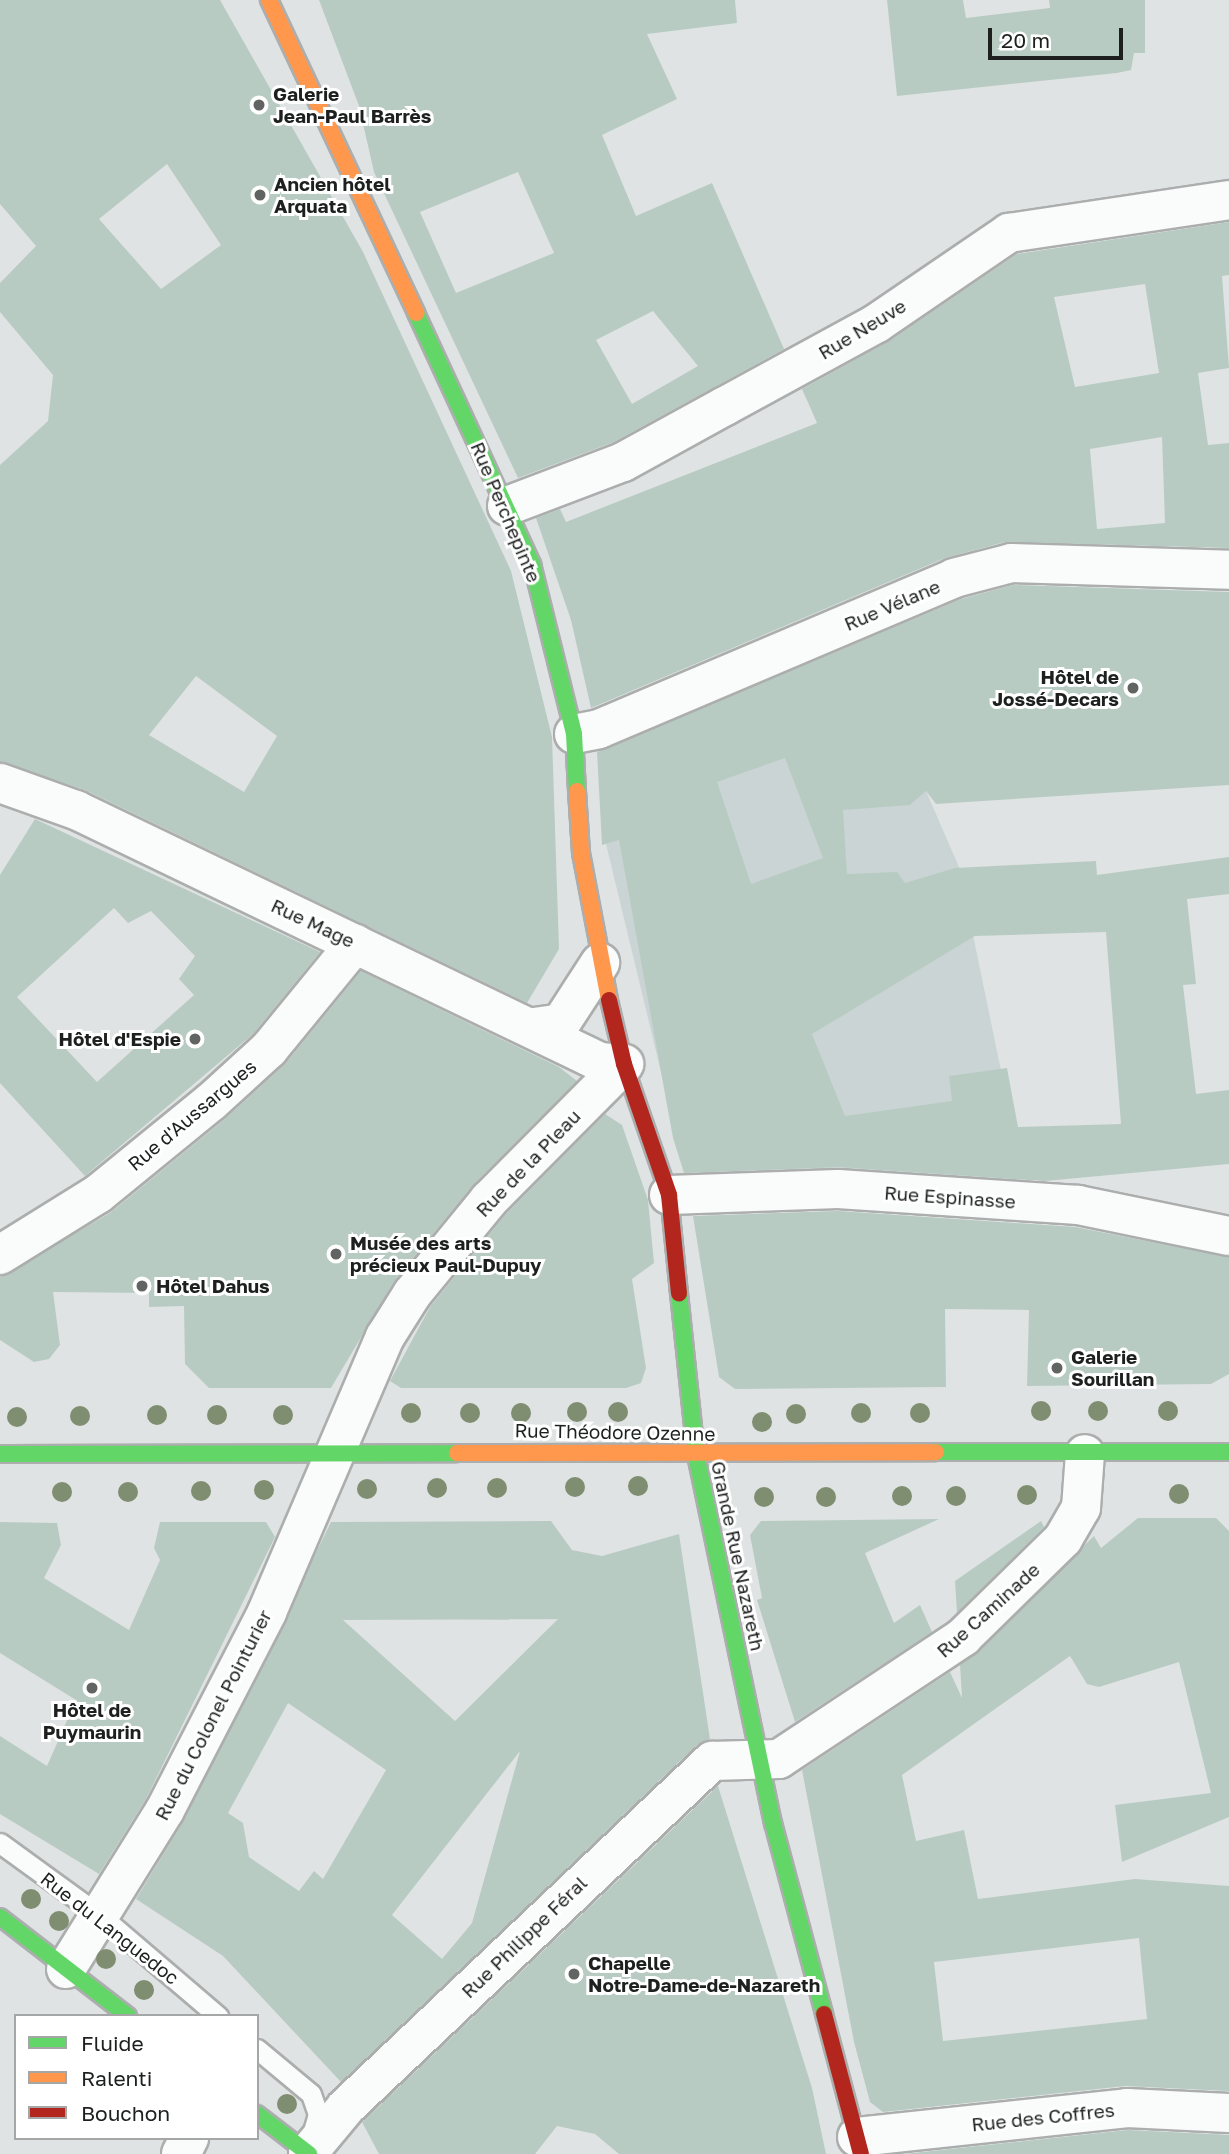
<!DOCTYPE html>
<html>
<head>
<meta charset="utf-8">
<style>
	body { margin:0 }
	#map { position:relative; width:1229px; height:2154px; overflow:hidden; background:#e0e3e3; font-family:"Golos Text",sans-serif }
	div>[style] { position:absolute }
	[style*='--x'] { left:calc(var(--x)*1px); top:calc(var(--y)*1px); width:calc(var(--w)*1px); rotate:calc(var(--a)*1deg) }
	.built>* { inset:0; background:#cbd4d4 }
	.building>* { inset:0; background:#b8cbc3 }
	.roads { filter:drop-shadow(2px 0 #acaeae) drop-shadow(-2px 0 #acaeae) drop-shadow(0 2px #acaeae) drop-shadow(0 -2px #acaeae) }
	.lane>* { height:19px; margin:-9.5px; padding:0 9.5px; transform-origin:9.5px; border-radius:9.5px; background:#fafbfb }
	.street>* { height:38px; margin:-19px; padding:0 19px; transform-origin:19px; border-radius:19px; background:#fafbfb }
	.fast>* { height:16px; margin:-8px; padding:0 8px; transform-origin:8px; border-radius:8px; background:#63d668 }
	.slow>* { height:16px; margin:-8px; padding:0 8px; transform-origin:8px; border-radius:8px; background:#ff974d }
	.jam>* { height:16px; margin:-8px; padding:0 8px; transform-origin:8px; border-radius:8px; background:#b3261e }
	.trees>* { width:20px; height:20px; margin:-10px; border-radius:50%; background:#7f8d71 }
	.dots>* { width:19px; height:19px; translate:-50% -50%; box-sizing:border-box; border:4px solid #fff; border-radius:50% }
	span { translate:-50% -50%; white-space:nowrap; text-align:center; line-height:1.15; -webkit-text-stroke:6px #fff; paint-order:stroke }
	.poi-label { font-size:19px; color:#1e2020; font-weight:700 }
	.left { translate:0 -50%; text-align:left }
	.right { translate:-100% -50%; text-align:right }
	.street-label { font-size:19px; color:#1e2020 }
	.legend { position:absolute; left:14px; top:2014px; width:245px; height:126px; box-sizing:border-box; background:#fff; border:2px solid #a5a6a6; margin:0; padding:9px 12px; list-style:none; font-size:21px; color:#1e2020 }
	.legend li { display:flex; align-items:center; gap:14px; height:35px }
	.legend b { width:35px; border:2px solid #a5a6a6 }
	.scale { position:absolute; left:988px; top:28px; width:135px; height:32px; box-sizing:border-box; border:4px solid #1e2020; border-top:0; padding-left:9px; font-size:21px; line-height:24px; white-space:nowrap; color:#1e2020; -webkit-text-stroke:5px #fff; paint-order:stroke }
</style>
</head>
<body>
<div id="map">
	<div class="built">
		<div style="clip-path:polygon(818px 667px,926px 791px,959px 867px,1025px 1187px,686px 1176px,606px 844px,600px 751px)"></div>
	</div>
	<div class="building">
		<div style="clip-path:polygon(evenodd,0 0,220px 0,363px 252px,511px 571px,552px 737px,559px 949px,527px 1003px,85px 790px,0 762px,0 465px,48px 421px,53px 375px,0 312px,0 283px,36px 246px,0 204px,0 0,167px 164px,221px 245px,161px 289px,99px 219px,167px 164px,0 0,196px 676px,277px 736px,244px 792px,149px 735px,196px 676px)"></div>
		<div style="clip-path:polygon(evenodd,319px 0,735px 0,737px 23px,647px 34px,677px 99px,602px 135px,636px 216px,712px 183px,784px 349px,614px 442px,518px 478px,374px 172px,359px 106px,319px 0,518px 172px,554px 253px,456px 293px,420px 212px,518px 172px,319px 0,653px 311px,698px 366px,632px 404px,596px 340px,653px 311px)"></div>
		<div style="clip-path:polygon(887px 0,963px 0,966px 18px,1050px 8px,1049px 0,1145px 0,1145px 53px,1134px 53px,1131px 70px,1117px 73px,897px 96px)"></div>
		<div style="clip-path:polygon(evenodd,1229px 222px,1229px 275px,1222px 276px,1229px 368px,1198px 373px,1208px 445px,1229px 443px,1229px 548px,1005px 542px,945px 558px,591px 708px,571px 620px,536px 518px,560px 509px,566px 522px,817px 423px,802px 389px,889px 341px,1017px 254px,1229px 222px,1145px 284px,1159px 373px,1075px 387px,1054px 297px,1145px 284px,1229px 222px,1162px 437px,1165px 523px,1097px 529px,1090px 449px,1162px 437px)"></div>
		<div style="clip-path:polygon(evenodd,1013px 585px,1229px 592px,1229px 785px,936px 804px,926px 791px,910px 805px,843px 810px,847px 874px,897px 872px,905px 883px,955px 868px,1096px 861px,1097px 875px,1229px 857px,1229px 894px,1187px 899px,1196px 984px,1183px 985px,1196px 1094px,1229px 1090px,1229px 1164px,1045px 1181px,839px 1167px,684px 1173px,673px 1138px,619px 840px,602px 845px,597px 752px,961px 599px,1013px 585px,785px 758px,823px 858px,751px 884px,717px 782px,785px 758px,1013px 585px,1106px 932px,1121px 1124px,1018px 1127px,1007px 1068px,949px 1076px,952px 1101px,845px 1116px,812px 1034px,975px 936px,1106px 932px)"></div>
		<div style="clip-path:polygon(evenodd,35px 819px,320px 952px,253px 1034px,85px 1176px,0 1083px,0 875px,35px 819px,114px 908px,128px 923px,151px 911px,195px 956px,179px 979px,194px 995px,97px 1082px,17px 997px,114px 908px)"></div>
		<div style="clip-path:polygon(361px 971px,559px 1067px,577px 1081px,473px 1185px,395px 1280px,331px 1388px,209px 1388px,185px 1364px,184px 1306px,149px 1307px,149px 1293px,53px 1292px,60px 1345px,49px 1359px,34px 1362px,0 1340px,0 1277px,110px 1213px,225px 1119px,286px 1063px)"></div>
		<div style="clip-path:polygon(605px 1114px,622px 1125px,648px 1200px,654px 1263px,632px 1279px,646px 1368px,641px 1383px,626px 1388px,401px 1388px,390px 1381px,430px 1307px,505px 1215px)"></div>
		<div style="clip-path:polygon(838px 1211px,1075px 1227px,1229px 1257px,1229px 1374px,1211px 1384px,1027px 1386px,1029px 1310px,945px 1309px,946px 1387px,735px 1389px,719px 1377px,693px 1216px)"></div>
		<div style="clip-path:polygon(evenodd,1138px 1518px,1216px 1518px,1229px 1531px,1229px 1817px,1122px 1862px,1115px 1805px,1211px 1793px,1179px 1662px,1099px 1687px,1087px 1684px,1070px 1656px,902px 1775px,916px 1841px,964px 1830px,978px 1899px,1135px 1879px,1229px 1886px,1229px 2091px,1125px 2086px,883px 2112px,870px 2102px,854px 2042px,802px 1770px,950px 1672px,962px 1698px,960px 1665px,1094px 1536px,1101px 1548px,1138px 1518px,1139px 1938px,1147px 2019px,943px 2041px,934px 1962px,1139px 1938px)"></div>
		<div style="clip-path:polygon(939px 1519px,865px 1553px,894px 1623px,920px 1605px,932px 1632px,795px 1722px,757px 1600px,762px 1598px,750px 1535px,761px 1521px)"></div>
		<div style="clip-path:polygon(evenodd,551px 1521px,572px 1550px,602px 1556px,679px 1534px,710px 1739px,697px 1745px,341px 2082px,223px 1956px,136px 1899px,184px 1820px,331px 1522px,551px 1521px,558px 1619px,455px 1721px,343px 1620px,558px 1619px,551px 1521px,288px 1703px,386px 1770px,323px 1879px,314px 1871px,299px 1891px,249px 1857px,243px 1823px,228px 1813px,288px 1703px,551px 1521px,520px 1751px,472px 1923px,442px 1959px,392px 1915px,520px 1751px)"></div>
		<div style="clip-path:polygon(1041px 1521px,1044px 1527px,957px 1613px,955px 1581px)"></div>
		<div style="clip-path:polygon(0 1522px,57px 1523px,61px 1545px,44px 1578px,129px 1630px,160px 1560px,154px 1548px,160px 1522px,266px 1522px,275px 1537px,146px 1799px,99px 1874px,0 1814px,0 1736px,47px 1766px,76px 1700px,0 1653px)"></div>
		<div style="clip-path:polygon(718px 1786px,812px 2088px,826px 2154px,619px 2154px,595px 2134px,557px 2126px,535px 2154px,379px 2154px,362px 2122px)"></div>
		<div style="clip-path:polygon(1128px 2130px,1229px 2135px,1229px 2154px,904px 2154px)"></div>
	</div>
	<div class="roads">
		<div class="lane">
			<div style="--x:0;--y:1843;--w:126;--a:36"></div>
			<div style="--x:102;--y:1917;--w:153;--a:40.5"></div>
			<div style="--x:257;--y:2049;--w:70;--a:39.8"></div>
			<div style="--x:311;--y:2094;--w:21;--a:71"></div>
			<div style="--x:318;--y:2114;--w:22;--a:106"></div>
		</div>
		<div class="street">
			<div style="--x:507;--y:506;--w:124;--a:-20.8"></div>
			<div style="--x:623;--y:462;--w:116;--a:-28.8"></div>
			<div style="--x:725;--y:406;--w:173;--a:-28.6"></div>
			<div style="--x:877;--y:323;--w:160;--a:-34.3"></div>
			<div style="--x:1009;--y:233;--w:222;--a:-8.5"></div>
			<div style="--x:574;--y:734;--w:25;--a:-11"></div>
			<div style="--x:599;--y:729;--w:386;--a:-23"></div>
			<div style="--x:954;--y:578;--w:59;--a:-14.7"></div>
			<div style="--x:1011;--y:563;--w:218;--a:1.8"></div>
			<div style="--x:0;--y:783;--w:81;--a:19.6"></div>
			<div style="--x:76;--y:810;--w:581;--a:25.68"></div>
			<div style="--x:600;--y:1062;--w:24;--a:5"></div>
			<div style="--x:534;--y:1027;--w:27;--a:-8"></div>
			<div style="--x:561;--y:1023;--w:72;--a:-57"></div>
			<div style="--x:669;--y:1195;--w:169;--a:-2"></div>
			<div style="--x:838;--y:1189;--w:241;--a:3.8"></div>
			<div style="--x:1078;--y:1205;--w:154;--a:11.6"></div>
			<div style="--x:0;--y:1255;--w:115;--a:-31.9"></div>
			<div style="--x:98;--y:1194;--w:146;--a:-39.2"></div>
			<div style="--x:211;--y:1102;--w:79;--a:-42.4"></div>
			<div style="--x:269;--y:1049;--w:136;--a:-50.7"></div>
			<div style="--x:66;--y:1969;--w:187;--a:-58.1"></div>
			<div style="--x:165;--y:1810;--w:223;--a:-62.7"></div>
			<div style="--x:267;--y:1612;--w:299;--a:-66.8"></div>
			<div style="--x:385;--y:1337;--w:51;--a:-57.9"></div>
			<div style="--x:412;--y:1294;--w:122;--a:-50.7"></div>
			<div style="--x:489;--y:1200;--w:192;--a:-45.2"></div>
			<div style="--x:857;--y:2137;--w:272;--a:-6.1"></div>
			<div style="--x:1127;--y:2108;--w:102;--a:2.8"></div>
			<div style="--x:308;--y:2153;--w:60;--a:-50.4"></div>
			<div style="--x:346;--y:2107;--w:504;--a:-43.39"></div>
			<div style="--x:712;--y:1761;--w:67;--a:-1.7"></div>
			<div style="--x:779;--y:1759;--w:221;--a:-33.5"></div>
			<div style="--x:963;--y:1637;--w:140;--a:-44.4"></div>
			<div style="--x:1063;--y:1539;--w:36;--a:-60"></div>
			<div style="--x:1081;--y:1508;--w:54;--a:-85.8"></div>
			<div style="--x:181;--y:2154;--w:18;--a:-63"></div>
		</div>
		<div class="fast">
			<div style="--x:416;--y:313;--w:277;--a:65.2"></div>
			<div style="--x:532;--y:564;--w:175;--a:76.1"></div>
			<div style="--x:574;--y:734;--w:57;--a:87"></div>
			<div style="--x:679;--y:1293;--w:163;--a:84"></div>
			<div style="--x:696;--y:1455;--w:376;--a:78.2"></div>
			<div style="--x:773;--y:1823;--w:198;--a:75"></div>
			<div style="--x:936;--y:1452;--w:293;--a:0"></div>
			<div style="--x:0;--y:1454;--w:457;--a:-0.1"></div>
			<div style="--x:0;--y:1917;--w:162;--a:37.7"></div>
			<div style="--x:257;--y:2114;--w:66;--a:37.6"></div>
		</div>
		<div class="slow">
			<div style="--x:269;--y:0;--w:346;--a:64.8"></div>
			<div style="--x:577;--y:791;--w:62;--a:86.3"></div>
			<div style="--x:581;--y:853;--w:150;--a:79.2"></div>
			<div style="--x:457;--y:1453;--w:479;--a:-0.1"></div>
		</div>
		<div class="jam">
			<div style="--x:609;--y:1000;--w:66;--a:76.8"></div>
			<div style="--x:624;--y:1064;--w:139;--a:71"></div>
			<div style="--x:669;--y:1195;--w:99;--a:84.2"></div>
			<div style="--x:824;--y:2014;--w:145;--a:75.2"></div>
		</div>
	</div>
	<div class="trees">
		<div style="left:1041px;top:1411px"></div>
		<div style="left:1098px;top:1411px"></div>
		<div style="left:1168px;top:1411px"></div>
		<div style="left:577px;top:1412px"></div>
		<div style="left:618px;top:1412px"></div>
		<div style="left:411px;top:1413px"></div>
		<div style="left:470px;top:1413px"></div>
		<div style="left:521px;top:1413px"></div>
		<div style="left:861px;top:1413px"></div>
		<div style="left:920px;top:1413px"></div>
		<div style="left:796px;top:1414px"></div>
		<div style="left:157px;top:1415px"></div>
		<div style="left:217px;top:1415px"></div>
		<div style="left:283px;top:1415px"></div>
		<div style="left:80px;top:1416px"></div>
		<div style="left:17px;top:1417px"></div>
		<div style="left:762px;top:1422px"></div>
		<div style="left:638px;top:1486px"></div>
		<div style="left:575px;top:1487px"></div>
		<div style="left:437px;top:1488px"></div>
		<div style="left:497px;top:1488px"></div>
		<div style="left:367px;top:1489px"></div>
		<div style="left:264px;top:1490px"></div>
		<div style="left:201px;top:1491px"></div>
		<div style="left:62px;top:1492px"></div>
		<div style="left:128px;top:1492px"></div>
		<div style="left:1179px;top:1494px"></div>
		<div style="left:1027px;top:1495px"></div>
		<div style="left:902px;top:1496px"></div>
		<div style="left:956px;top:1496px"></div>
		<div style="left:764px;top:1497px"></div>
		<div style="left:826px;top:1497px"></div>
		<div style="left:31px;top:1899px"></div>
		<div style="left:59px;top:1921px"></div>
		<div style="left:106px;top:1959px"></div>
		<div style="left:144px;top:1990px"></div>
		<div style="left:287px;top:2104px"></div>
	</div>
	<div class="dots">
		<div style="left:259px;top:105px;background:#626464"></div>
		<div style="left:260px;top:195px;background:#626464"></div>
		<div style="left:1133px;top:688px;background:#626464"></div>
		<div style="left:195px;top:1039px;background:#626464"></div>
		<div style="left:336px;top:1254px;background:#626464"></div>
		<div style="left:142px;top:1286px;background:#626464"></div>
		<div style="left:1057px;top:1368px;background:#626464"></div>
		<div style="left:92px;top:1688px;background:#626464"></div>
		<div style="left:574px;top:1974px;background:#626464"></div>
	</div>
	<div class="poi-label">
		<span class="left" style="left:273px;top:105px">Galerie<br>Jean-Paul Barrès</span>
		<span class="left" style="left:274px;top:195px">Ancien hôtel<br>Arquata</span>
		<span class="right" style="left:1119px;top:688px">Hôtel de<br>Jossé-Decars</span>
		<span class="right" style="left:181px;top:1039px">Hôtel d'Espie</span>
		<span class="left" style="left:350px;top:1254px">Musée des arts<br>précieux Paul-Dupuy</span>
		<span class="left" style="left:156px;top:1286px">Hôtel Dahus</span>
		<span class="left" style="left:1071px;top:1368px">Galerie<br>Sourillan</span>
		<span style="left:92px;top:1721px">Hôtel de<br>Puymaurin</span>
		<span class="left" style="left:588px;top:1974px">Chapelle<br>Notre-Dame-de-Nazareth</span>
	</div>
	<div class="street-label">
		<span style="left:862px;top:329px;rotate:-31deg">Rue Neuve</span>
		<span style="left:506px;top:512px;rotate:67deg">Rue Perchepinte</span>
		<span style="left:892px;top:605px;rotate:-23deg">Rue Vélane</span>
		<span style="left:313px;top:923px;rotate:25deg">Rue Mage</span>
		<span style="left:192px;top:1115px;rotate:-40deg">Rue d'Aussargues</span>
		<span style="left:528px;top:1163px;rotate:-46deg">Rue de la Pleau</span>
		<span style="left:950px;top:1197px;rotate:4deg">Rue Espinasse</span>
		<span style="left:615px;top:1432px;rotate:1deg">Rue Théodore Ozenne</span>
		<span style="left:738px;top:1556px;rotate:78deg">Grande Rue Nazareth</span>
		<span style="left:988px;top:1610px;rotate:-42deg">Rue Caminade</span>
		<span style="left:213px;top:1715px;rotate:-63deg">Rue du Colonel Pointurier</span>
		<span style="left:110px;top:1928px;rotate:38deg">Rue du Languedoc</span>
		<span style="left:524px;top:1937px;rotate:-44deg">Rue Philippe Féral</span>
		<span style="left:1043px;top:2117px;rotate:-6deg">Rue des Coffres</span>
	</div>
	<ul class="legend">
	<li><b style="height:9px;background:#63d668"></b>Fluide</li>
	<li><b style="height:9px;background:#ff974d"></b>Ralenti</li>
	<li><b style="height:9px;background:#b3261e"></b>Bouchon</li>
	</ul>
	<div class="scale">20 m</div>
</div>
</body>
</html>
